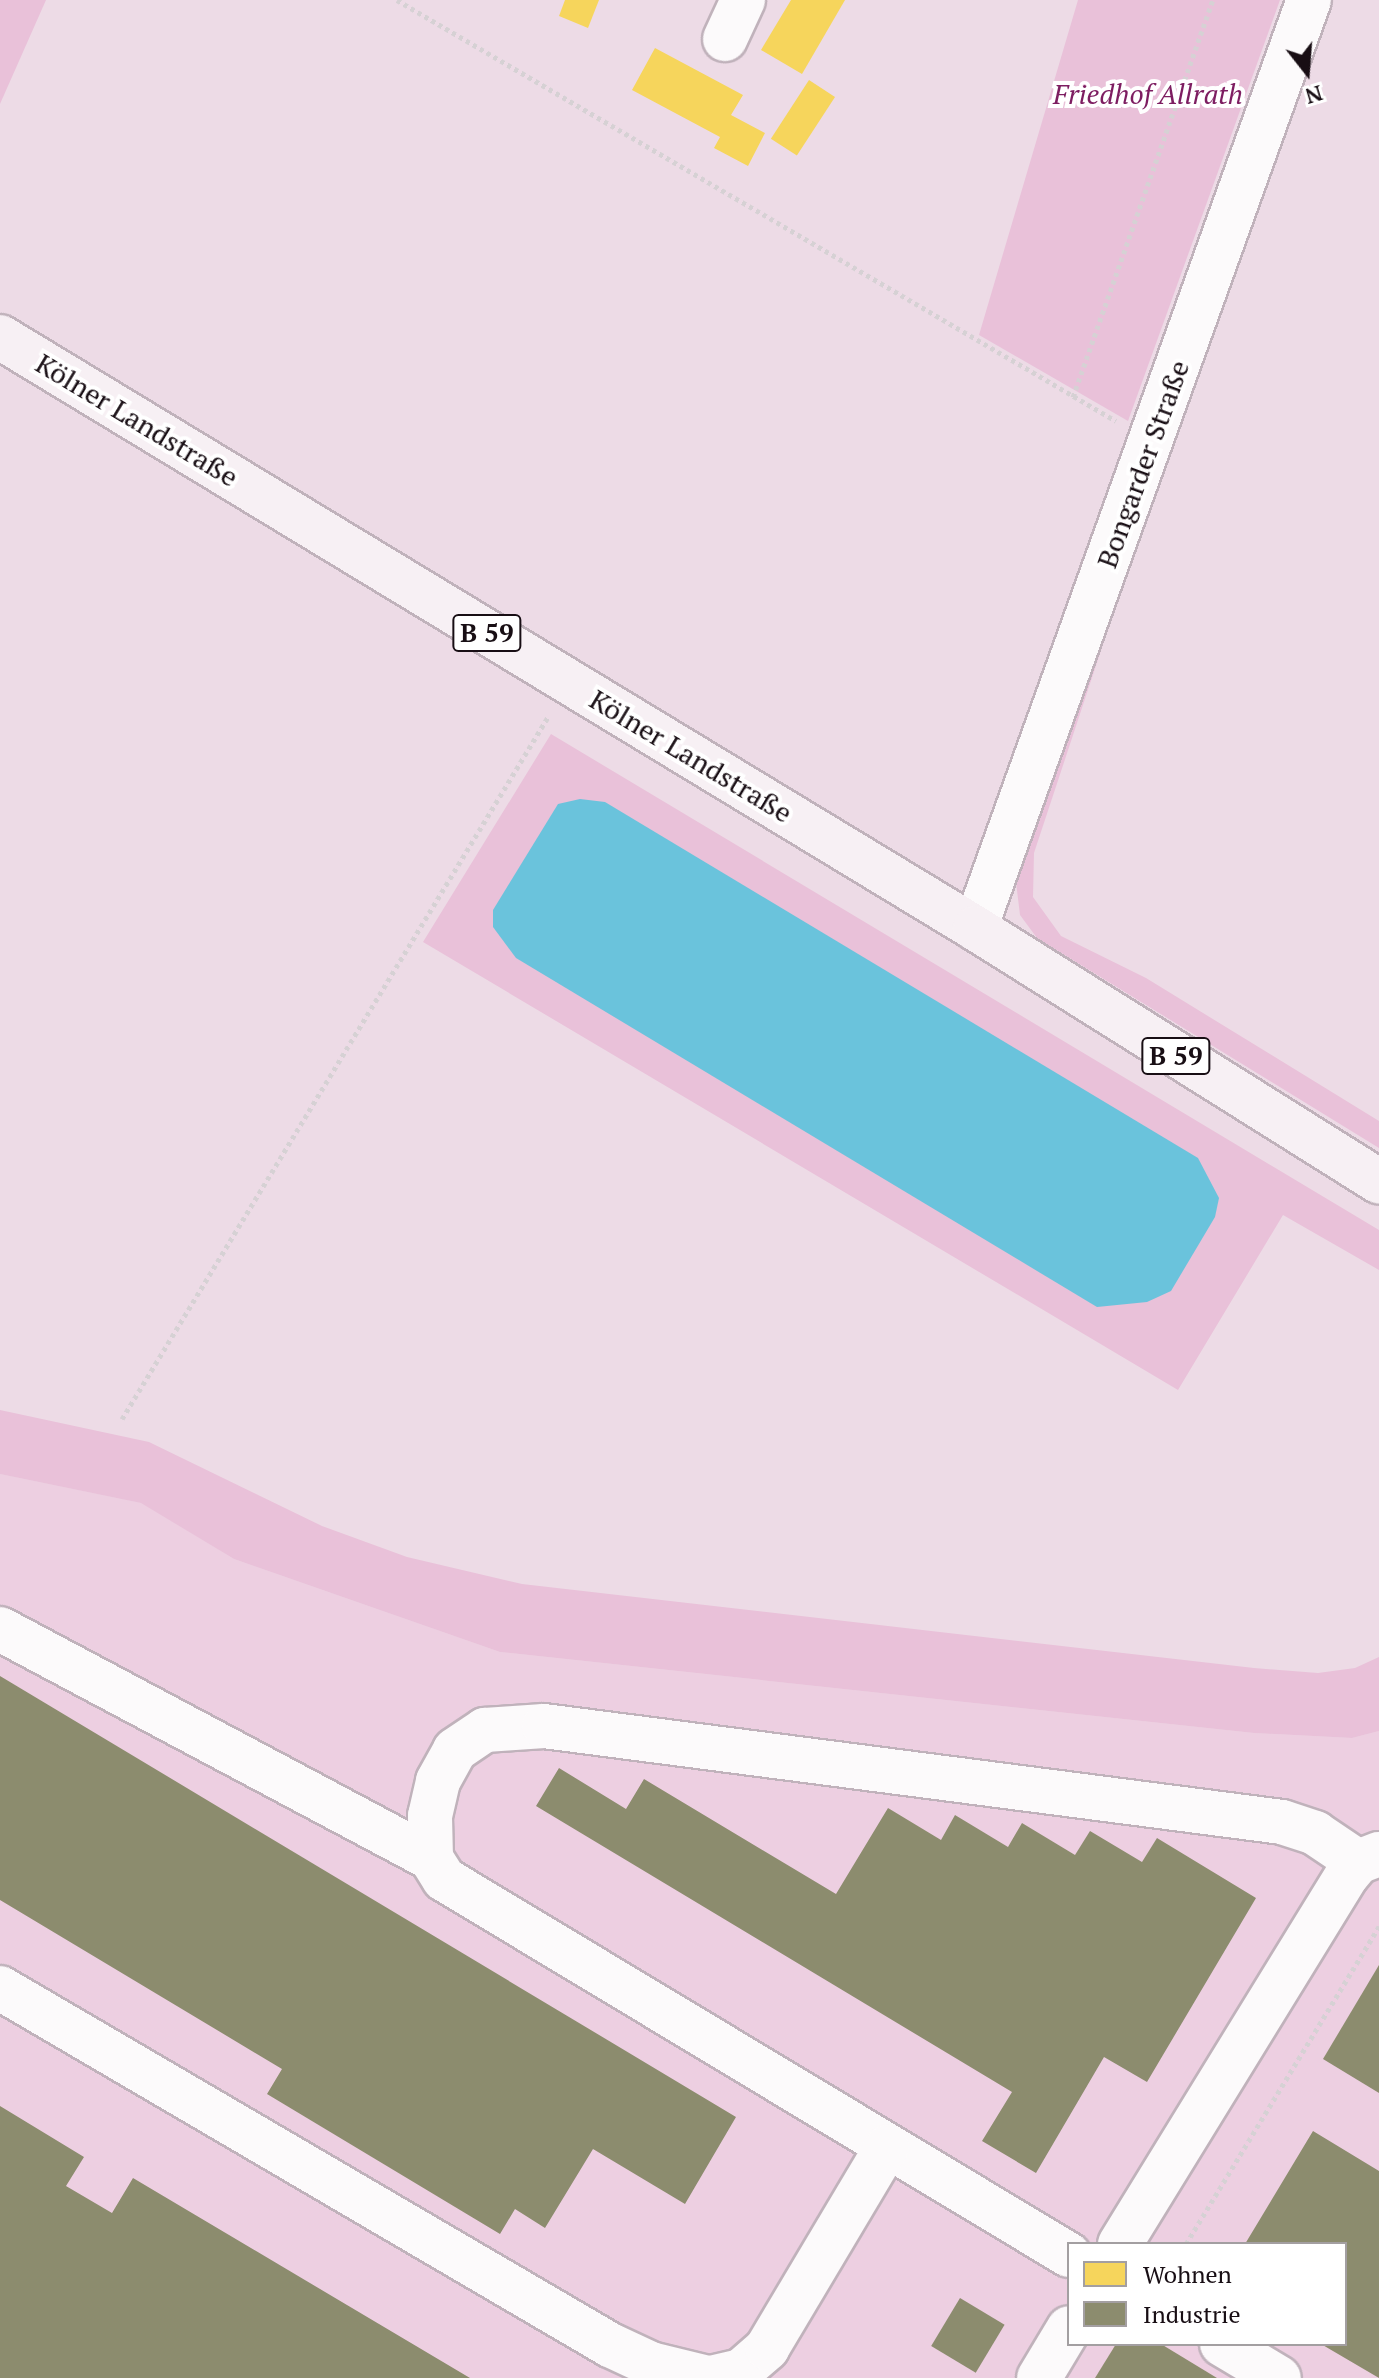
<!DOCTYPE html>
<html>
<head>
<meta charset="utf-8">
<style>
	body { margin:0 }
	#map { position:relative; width:1379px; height:2378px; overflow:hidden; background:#eddbe6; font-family:"PT Serif",serif }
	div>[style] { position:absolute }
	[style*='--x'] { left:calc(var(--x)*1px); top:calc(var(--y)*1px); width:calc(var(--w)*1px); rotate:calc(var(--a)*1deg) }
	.built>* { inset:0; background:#edcfe1 }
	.green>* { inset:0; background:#e9c1d9 }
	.water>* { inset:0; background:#6ac3dc }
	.homes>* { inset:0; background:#f6d55c; transform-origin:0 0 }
	.industry>* { inset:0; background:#8c8c6e; transform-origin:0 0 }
	.path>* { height:5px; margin-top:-2.5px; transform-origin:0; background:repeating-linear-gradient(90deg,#d6d1d4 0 4px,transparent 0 8px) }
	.roads { filter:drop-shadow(2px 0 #c0b2bb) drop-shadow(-2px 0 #c0b2bb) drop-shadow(0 2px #c0b2bb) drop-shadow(0 -2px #c0b2bb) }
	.minor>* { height:44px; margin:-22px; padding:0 22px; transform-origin:22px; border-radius:22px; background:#fcfafb }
	.major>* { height:44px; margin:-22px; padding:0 22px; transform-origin:22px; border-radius:22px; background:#f7f0f4 }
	span { translate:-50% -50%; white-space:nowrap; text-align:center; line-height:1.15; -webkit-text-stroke:8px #fff; paint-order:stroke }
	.shield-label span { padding:2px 6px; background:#fff; border:2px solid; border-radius:6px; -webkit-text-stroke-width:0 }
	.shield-label { font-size:26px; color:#180e14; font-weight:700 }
	.park-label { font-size:28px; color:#7d1d61; font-style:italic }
	.street-label { font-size:28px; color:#180e14 }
	.legend { position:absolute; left:1067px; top:2242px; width:280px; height:104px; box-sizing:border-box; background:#fff; border:2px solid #a39fa1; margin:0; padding:10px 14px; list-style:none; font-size:24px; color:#180e14 }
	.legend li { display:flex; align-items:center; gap:16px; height:40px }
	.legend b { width:40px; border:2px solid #a39fa1 }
	.north { position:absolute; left:1267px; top:32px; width:80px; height:80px; -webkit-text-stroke:6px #fff; paint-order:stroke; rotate:163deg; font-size:22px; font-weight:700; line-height:32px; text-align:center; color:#180e14 }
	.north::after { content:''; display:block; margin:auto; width:28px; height:36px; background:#180e14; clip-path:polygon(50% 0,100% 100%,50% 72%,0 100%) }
</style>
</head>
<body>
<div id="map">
	<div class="built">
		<div style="clip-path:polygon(evenodd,0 1474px,142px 1503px,234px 1559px,500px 1652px,1254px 1733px,1352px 1738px,1379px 1731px,1379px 2378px,0 2378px,0 1474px,1069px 2244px,1345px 2244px,1345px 2344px,1069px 2344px,1069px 2244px)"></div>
	</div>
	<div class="green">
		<div style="clip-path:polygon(0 0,46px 0,0 104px)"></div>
		<div style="clip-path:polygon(1078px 0,1280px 0,1128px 421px,979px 335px)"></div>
		<div style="clip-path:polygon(1160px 472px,1034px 853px,1033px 897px,1061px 936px,1146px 978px,1379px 1121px,1379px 1148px,1037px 938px,1020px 915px,1014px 866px)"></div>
		<div style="clip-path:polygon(551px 734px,1379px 1230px,1379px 1270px,1283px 1215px,1178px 1390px,423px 942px)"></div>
		<div style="clip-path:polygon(0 1410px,149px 1442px,322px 1526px,407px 1557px,522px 1584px,1254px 1668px,1318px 1673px,1355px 1668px,1379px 1657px,1379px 1731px,1352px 1738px,1254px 1733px,500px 1652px,234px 1559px,141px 1503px,0 1474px)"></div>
	</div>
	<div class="water">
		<div style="clip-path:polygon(580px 799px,605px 802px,1198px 1158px,1219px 1198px,1215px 1217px,1171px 1291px,1147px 1302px,1097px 1307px,516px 958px,493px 927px,493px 910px,558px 804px)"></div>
	</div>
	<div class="homes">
		<div style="clip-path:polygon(565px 0,599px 0,588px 28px,559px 16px)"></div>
		<div style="clip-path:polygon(791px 0,845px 0,802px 74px,761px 50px)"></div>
		<div style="clip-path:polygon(655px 48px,743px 95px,731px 115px,765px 133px,748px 166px,714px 148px,720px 137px,632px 90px)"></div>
		<div style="left:809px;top:80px;width:31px;height:70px;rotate:33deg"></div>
	</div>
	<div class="industry">
		<div style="clip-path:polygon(0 1676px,736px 2117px,685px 2204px,593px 2149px,545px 2228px,515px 2209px,500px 2234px,267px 2094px,282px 2069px,0 1900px)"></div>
		<div style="clip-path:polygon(559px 1768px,626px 1809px,644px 1779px,836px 1894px,888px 1808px,941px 1840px,955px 1815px,1008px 1847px,1022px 1823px,1075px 1855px,1090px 1831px,1142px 1862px,1157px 1838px,1256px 1898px,1147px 2082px,1104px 2057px,1036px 2173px,982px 2141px,1012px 2092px,536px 1806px)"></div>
		<div style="clip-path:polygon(1379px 1965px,1379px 2093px,1323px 2059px)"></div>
		<div style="clip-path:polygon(0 2106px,84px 2157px,66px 2186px,112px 2213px,133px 2178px,470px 2378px,0 2378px)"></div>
		<div style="clip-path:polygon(1313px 2131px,1379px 2171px,1379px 2378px,1321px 2344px,1345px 2344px,1345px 2244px,1245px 2244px)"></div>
		<div style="left:960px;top:2298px;width:52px;height:56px;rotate:31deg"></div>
		<div style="clip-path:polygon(1116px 2344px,1161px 2344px,1217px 2378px,1095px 2378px)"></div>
	</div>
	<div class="path">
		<div style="--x:397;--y:0;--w:833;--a:30.35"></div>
		<div style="--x:1073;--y:397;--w:421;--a:-70.6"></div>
		<div style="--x:122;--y:1419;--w:821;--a:-58.75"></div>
		<div style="--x:1186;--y:2244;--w:372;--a:-58.7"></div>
	</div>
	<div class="roads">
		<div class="minor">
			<div style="--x:725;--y:39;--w:43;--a:-65.2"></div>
			<div style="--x:975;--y:928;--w:986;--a:-70.21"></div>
			<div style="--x:0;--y:1629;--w:488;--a:28"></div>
			<div style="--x:0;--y:1988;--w:707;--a:30.34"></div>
			<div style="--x:610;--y:2345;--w:45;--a:24.9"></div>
			<div style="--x:651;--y:2364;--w:59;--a:13.8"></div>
			<div style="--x:1120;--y:2244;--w:435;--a:-58.4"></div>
			<div style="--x:1348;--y:1874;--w:16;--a:-50"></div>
			<div style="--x:1358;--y:1862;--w:22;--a:-21"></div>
			<div style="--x:1069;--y:2255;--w:729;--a:-148.97"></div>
			<div style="--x:444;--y:1879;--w:25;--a:-122"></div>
			<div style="--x:431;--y:1858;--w:42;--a:-91.4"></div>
			<div style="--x:430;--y:1816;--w:36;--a:-77"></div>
			<div style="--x:438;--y:1781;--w:35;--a:-61"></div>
			<div style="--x:455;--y:1750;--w:36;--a:-34"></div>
			<div style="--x:485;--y:1730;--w:59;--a:-3.9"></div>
			<div style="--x:544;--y:1726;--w:744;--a:7.41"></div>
			<div style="--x:1282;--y:1822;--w:35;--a:18"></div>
			<div style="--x:1315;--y:1833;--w:52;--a:34"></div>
			<div style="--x:1222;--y:2344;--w:66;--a:30.8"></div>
			<div style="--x:711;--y:2378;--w:31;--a:-13"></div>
			<div style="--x:741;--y:2371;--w:35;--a:-41"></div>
			<div style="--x:767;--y:2348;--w:234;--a:-59.2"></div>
			<div style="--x:1039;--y:2378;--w:58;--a:-59"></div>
		</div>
		<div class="major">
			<div style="--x:0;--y:337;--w:1140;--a:31.22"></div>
			<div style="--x:975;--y:928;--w:477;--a:32.1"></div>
		</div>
	</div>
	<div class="shield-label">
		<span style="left:487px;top:633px">B 59</span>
		<span style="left:1176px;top:1056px">B 59</span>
	</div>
	<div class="park-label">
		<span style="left:1148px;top:94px">Friedhof Allrath</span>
	</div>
	<div class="street-label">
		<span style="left:137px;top:420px;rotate:31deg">Kölner Landstraße</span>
		<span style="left:1143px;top:464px;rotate:-70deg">Bongarder Straße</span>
		<span style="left:691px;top:756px;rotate:31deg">Kölner Landstraße</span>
	</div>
	<ul class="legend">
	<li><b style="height:22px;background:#f6d55c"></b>Wohnen</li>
	<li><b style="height:22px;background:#8c8c6e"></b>Industrie</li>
	</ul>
	<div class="north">N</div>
</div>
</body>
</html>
